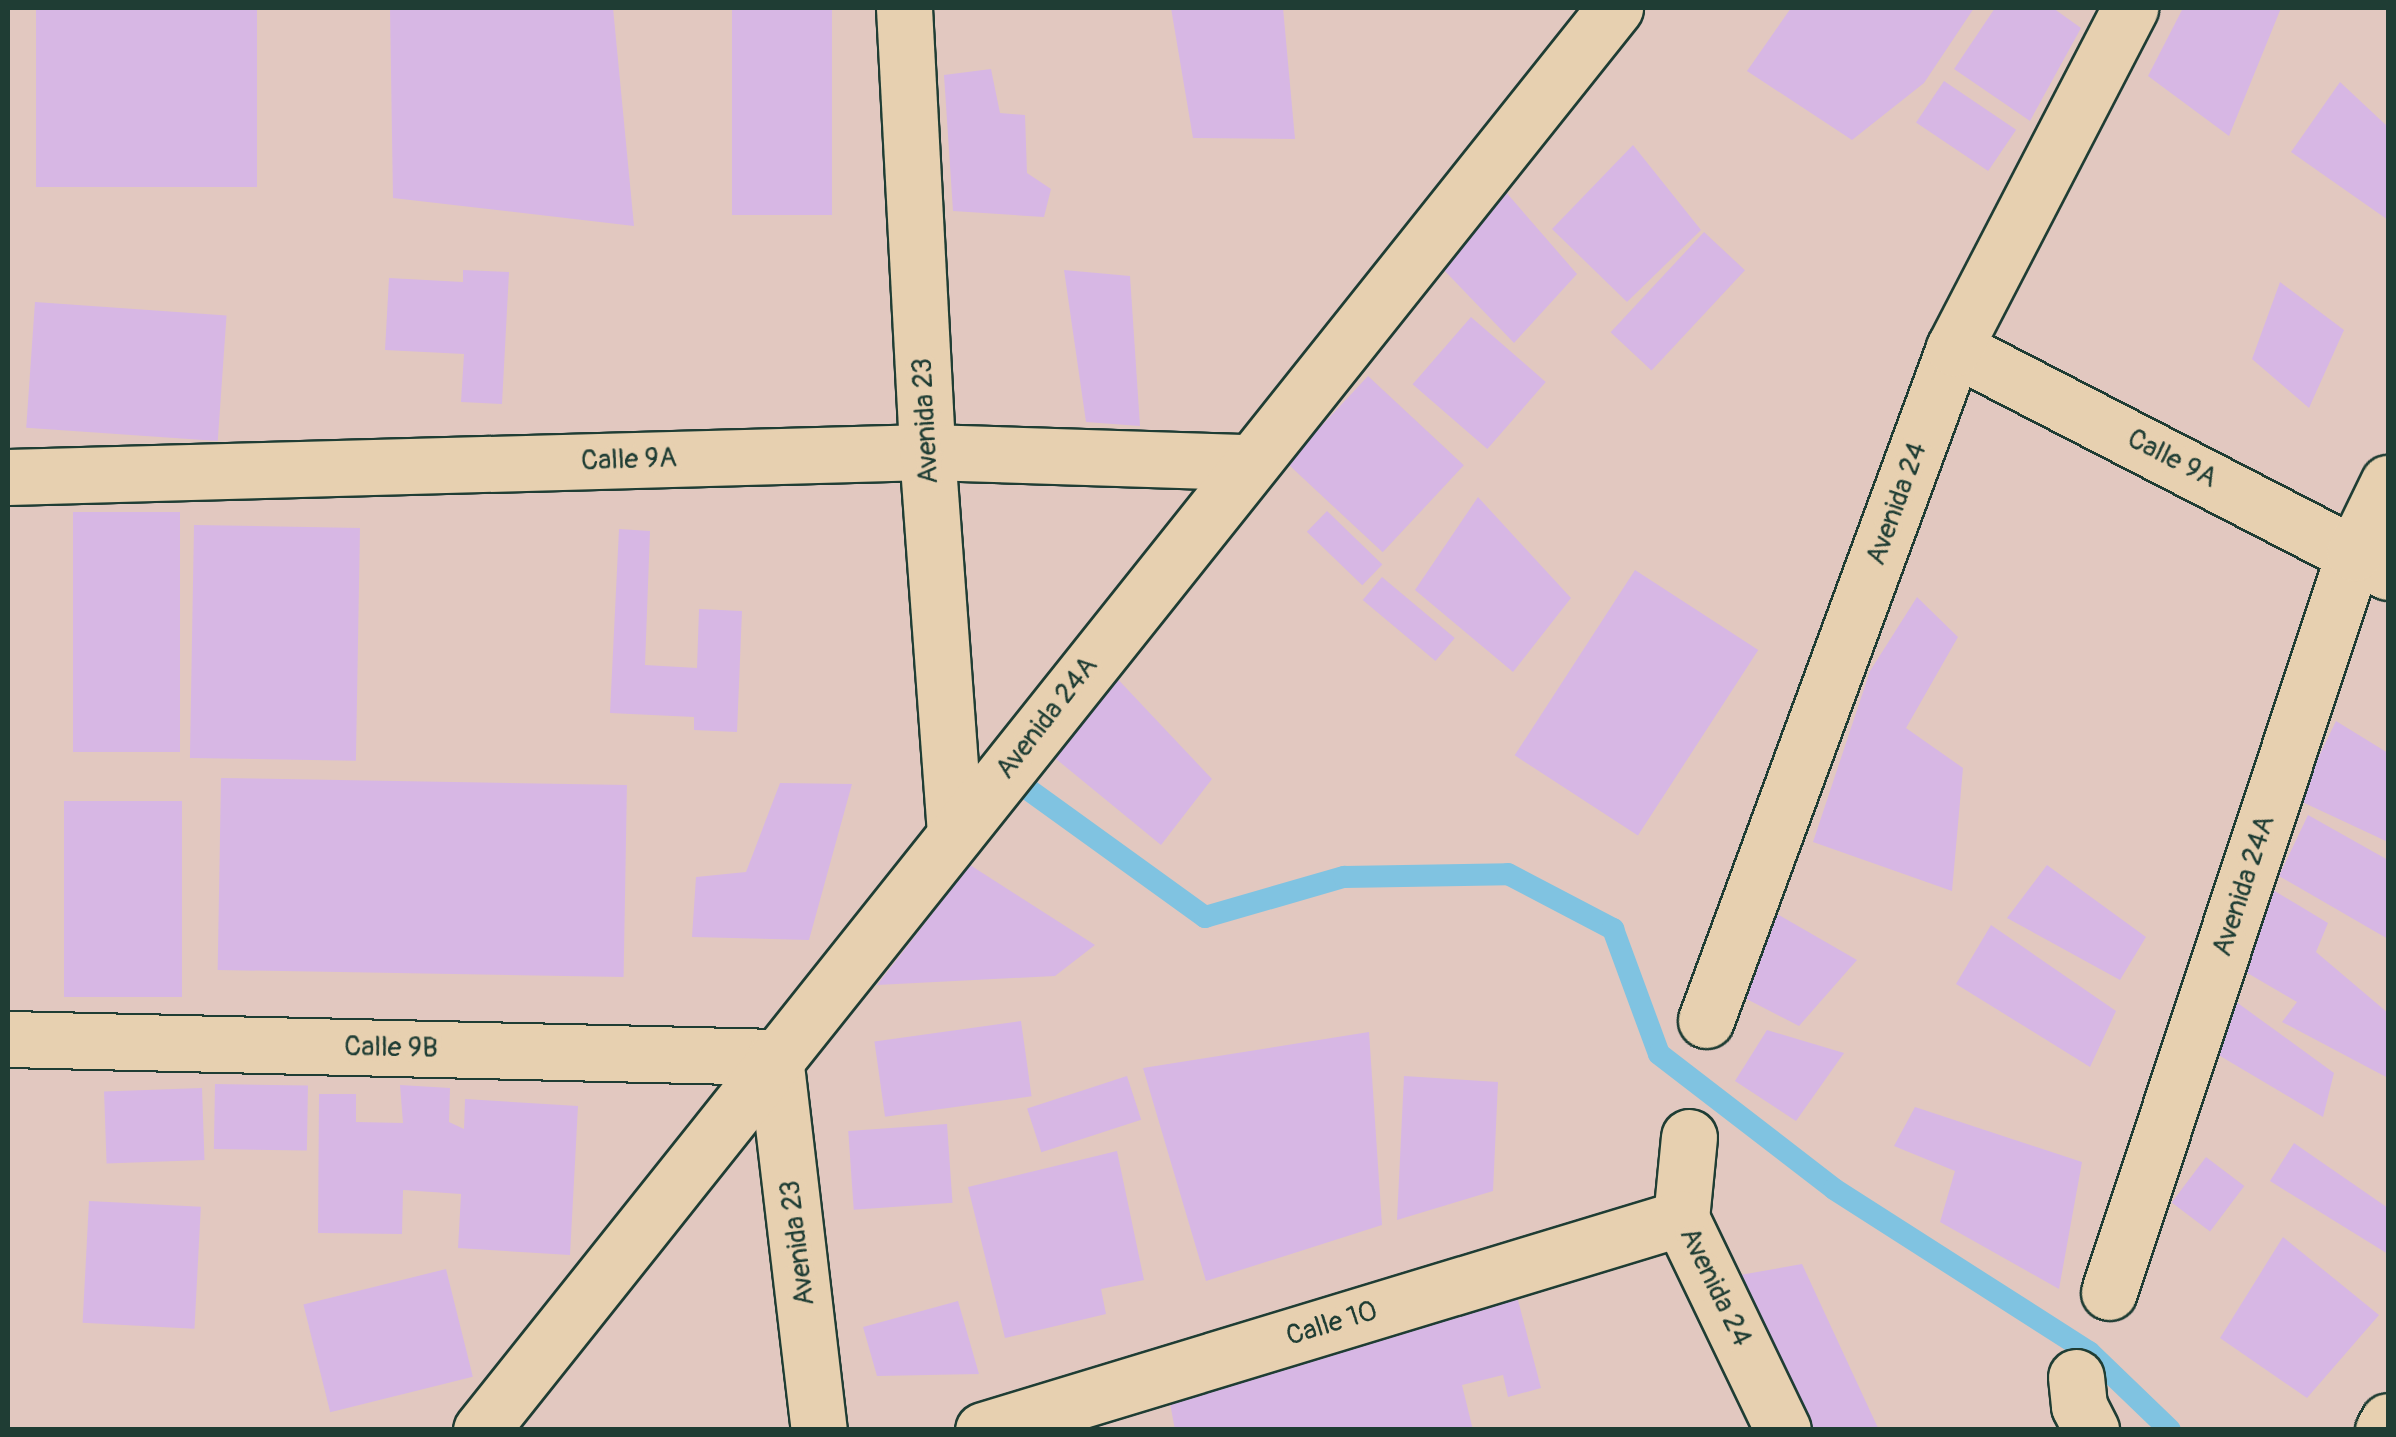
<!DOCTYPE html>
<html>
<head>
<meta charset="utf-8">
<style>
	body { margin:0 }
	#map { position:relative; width:2396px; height:1437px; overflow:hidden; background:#e2c8c0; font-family:Pangolin,sans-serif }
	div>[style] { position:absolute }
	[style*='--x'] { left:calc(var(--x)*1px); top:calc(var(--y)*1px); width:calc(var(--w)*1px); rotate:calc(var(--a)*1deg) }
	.stream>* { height:22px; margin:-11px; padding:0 11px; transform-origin:11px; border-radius:11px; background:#80c3e1 }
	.building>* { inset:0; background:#d7b7e4; transform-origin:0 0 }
	.roads { filter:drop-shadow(2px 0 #1f3d34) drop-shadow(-2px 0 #1f3d34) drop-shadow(0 2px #1f3d34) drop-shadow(0 -2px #1f3d34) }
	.minor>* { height:55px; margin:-27.5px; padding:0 27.5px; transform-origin:27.5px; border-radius:27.5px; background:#e7d0b0 }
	span { translate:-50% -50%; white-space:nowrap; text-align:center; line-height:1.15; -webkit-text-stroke:10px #e7d0b0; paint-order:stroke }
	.street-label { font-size:28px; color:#1f3d34 }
	.frame { position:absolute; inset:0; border:10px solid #1f3d34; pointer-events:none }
</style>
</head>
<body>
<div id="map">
	<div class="stream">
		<div style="--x:1004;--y:772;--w:248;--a:35.8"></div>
		<div style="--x:1205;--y:917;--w:145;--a:-16.1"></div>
		<div style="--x:1344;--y:877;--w:164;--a:-1"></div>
		<div style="--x:1508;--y:874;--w:119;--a:27.6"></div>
		<div style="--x:1613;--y:929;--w:133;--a:69.8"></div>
		<div style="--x:1659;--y:1054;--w:221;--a:37.6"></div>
		<div style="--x:1834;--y:1189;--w:303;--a:32.6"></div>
		<div style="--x:2089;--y:1352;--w:112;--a:43.9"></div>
	</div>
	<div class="building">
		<div style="left:36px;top:8px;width:221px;height:179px"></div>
		<div style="clip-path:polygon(390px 8px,613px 8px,634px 226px,393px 198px)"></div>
		<div style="left:732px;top:8px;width:100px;height:207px"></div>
		<div style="clip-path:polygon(1171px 8px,1283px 8px,1295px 139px,1193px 138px)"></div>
		<div style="clip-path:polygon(1791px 8px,1974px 8px,1924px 83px,1852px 140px,1747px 71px)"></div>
		<div style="clip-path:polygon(1995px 8px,2053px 8px,2081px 28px,2030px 121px,1954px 69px)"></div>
		<div style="clip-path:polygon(2183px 8px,2281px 8px,2229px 136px,2148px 76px)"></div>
		<div style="clip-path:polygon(991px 69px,1000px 113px,1025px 115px,1027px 173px,1051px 189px,1044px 217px,953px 211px,944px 75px)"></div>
		<div style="left:1944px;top:81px;width:87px;height:50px;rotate:34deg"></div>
		<div style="clip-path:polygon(2340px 82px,2388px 127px,2388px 220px,2291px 152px)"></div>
		<div style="clip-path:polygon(1633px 145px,1701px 230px,1627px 302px,1552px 229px)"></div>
		<div style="clip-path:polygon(1505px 191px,1577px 274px,1514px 343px,1442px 268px)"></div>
		<div style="left:1704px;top:232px;width:56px;height:137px;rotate:43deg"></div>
		<div style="clip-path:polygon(463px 270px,509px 272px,502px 404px,461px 402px,464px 354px,385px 350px,389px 278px,463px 282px)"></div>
		<div style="clip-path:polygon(1064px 270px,1130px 276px,1140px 426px,1086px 422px)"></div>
		<div style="clip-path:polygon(2280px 282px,2344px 330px,2309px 408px,2252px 359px)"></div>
		<div style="left:35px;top:302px;width:192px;height:126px;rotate:4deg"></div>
		<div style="left:1471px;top:317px;width:99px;height:89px;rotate:41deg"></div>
		<div style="left:1368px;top:376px;width:131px;height:119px;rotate:43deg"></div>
		<div style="clip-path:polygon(1478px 497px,1571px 598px,1513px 672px,1415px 590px)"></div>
		<div style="left:1327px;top:511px;width:77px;height:29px;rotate:44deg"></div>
		<div style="left:73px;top:512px;width:107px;height:240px"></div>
		<div style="left:194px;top:525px;width:166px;height:233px;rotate:1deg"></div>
		<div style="clip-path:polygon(619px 529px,650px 531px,645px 665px,697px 668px,699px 609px,742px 611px,737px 732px,694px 730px,694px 717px,610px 713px)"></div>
		<div style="left:1635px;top:570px;width:147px;height:221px;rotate:33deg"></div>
		<div style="left:1382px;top:577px;width:95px;height:30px;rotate:40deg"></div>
		<div style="clip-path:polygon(1917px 597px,1958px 637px,1906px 728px,1963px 768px,1952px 891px,1813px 842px,1870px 671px)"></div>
		<div style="clip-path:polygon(1111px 672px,1212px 779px,1161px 845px,1050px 754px)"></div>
		<div style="clip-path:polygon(2336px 721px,2388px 753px,2388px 842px,2298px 800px)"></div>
		<div style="left:221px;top:778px;width:406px;height:192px;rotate:1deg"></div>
		<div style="clip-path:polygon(780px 783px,852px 784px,809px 940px,692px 937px,696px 877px,746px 872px)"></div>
		<div style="left:64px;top:801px;width:118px;height:196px"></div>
		<div style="clip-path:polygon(2308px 815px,2388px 860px,2388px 939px,2279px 876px)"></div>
		<div style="clip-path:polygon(970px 865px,1095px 945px,1055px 976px,877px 985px)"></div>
		<div style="clip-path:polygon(2047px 865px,2146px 937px,2120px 980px,2007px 918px)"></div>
		<div style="clip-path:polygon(2263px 884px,2328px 923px,2316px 952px,2388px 1013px,2388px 1078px,2282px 1022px,2297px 1002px,2232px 964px)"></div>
		<div style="clip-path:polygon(1765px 907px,1857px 960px,1799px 1026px,1735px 993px)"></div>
		<div style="clip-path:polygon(1991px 925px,2116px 1011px,2090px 1067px,1956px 984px)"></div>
		<div style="clip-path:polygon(2235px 1001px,2334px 1073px,2323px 1117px,2205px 1047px)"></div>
		<div style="left:1021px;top:1021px;width:76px;height:148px;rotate:82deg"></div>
		<div style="clip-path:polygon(1767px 1030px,1844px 1053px,1796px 1121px,1735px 1081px)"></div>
		<div style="clip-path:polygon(1369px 1032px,1382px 1225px,1206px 1281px,1143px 1068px)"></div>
		<div style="left:1127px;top:1076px;width:46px;height:105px;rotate:72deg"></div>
		<div style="clip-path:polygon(1404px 1076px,1498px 1082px,1493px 1191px,1397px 1220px)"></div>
		<div style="left:215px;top:1084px;width:93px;height:65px;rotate:1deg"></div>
		<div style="clip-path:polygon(400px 1085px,450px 1088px,449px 1122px,464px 1129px,465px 1099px,578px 1106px,570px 1255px,458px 1248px,461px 1194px,403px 1190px,402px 1234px,318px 1233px,319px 1094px,356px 1094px,356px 1122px,403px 1123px)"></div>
		<div style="left:202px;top:1088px;width:72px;height:98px;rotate:88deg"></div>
		<div style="clip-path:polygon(1915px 1107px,2082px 1162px,2059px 1289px,1940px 1222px,1955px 1171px,1894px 1146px)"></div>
		<div style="left:947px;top:1124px;width:79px;height:99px;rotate:86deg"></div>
		<div style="clip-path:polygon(2294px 1143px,2388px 1208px,2388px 1254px,2270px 1181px)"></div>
		<div style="clip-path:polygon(1117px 1151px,1144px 1280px,1101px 1289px,1106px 1314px,1005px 1338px,968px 1187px)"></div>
		<div style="left:2206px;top:1157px;width:48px;height:57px;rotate:37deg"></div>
		<div style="left:89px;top:1201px;width:112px;height:122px;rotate:3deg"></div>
		<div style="clip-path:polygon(2283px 1237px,2379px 1315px,2307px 1398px,2220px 1338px)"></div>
		<div style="clip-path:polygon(1802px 1264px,1878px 1428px,1808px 1430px,1729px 1277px)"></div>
		<div style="left:446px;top:1269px;width:111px;height:147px;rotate:76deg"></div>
		<div style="clip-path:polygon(1513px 1281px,1541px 1388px,1508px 1397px,1503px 1375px,1462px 1385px,1473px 1430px,1175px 1430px,1167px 1387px)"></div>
		<div style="clip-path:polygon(958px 1301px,979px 1374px,877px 1376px,863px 1327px)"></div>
	</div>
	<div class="roads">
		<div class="minor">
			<div style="--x:904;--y:8;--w:445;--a:87"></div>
			<div style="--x:927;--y:452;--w:383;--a:85.8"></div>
			<div style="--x:1954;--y:348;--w:488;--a:27.3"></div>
			<div style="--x:8;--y:477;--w:919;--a:-1.56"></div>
			<div style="--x:927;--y:452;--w:323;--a:1.8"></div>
			<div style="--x:1706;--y:1020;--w:716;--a:-69.74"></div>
			<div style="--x:1954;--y:348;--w:383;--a:-62.6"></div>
			<div style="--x:8;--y:1039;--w:767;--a:1.34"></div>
			<div style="--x:775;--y:1057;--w:376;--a:83.3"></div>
			<div style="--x:1689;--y:1137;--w:81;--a:95.6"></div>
			<div style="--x:1681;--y:1218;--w:235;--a:64.3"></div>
			<div style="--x:2109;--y:1292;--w:779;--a:-71.66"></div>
			<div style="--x:2354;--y:553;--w:78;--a:-64.1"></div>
			<div style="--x:2076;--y:1377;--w:29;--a:84"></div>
			<div style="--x:2079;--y:1406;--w:27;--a:63"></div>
			<div style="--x:481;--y:1430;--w:1819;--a:-51.43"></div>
			<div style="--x:983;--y:1430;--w:729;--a:-16.89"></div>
			<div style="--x:2383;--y:1430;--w:10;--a:-61"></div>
		</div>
	</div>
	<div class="street-label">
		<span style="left:926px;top:421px;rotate:-93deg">Avenida 23</span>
		<span style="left:2172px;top:459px;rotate:27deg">Calle 9A</span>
		<span style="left:629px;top:460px;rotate:-2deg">Calle 9A</span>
		<span style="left:1897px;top:504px;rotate:-70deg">Avenida 24</span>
		<span style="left:1047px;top:718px;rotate:-52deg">Avenida 24A</span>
		<span style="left:2244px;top:886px;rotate:-72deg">Avenida 24A</span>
		<span style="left:391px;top:1048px;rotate:1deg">Calle 9B</span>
		<span style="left:798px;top:1243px;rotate:-97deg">Avenida 23</span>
		<span style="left:1715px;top:1287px;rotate:64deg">Avenida 24</span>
		<span style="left:1332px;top:1324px;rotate:-17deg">Calle 10</span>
	</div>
	<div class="frame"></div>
</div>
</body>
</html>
